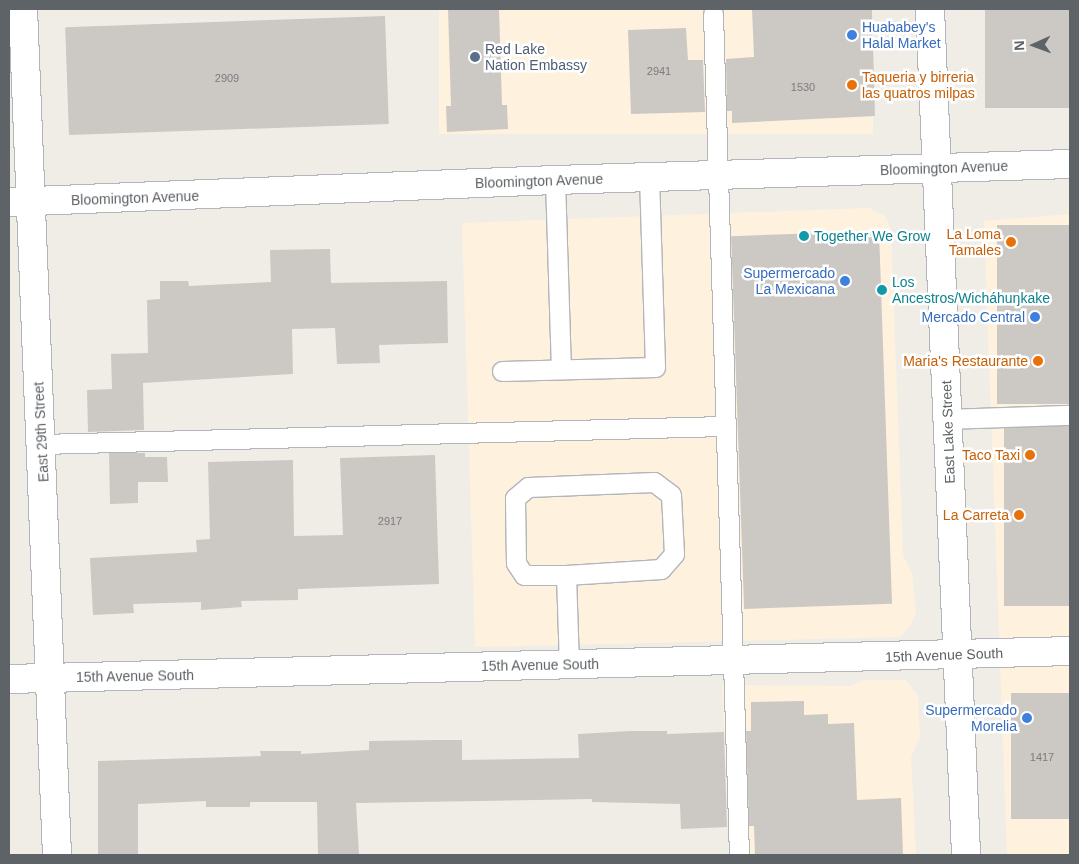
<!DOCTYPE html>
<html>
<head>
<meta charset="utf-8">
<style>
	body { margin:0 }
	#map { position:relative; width:1079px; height:864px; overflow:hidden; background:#f0ede7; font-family:Helvetica,sans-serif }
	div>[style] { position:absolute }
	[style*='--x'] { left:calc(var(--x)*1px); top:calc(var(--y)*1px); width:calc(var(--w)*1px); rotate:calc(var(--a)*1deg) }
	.commercial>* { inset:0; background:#fef2de; transform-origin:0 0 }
	.building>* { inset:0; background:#ccc8c4; transform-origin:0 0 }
	.roads { filter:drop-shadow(1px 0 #b2b5b9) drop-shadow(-1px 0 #b2b5b9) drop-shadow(0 1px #b2b5b9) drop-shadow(0 -1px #b2b5b9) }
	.service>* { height:19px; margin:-9.5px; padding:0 9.5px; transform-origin:9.5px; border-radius:9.5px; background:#fff }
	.minor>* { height:28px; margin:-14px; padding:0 14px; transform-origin:14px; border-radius:14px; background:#fff }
	.tertiary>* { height:28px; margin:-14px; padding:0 14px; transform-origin:14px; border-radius:14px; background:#fff }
	.secondary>* { height:28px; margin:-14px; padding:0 14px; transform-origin:14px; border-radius:14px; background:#fff }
	.dots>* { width:14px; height:14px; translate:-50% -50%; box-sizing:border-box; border:2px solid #fff; border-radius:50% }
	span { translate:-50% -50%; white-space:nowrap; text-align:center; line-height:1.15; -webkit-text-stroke:5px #fff; paint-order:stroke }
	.number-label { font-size:11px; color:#7a7c7e }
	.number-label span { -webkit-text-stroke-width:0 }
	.shop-label { font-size:14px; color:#366cbe }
	.left { translate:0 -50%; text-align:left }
	.right { translate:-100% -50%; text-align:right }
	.service-label { font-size:14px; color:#4e5e75 }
	.food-label { font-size:14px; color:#c56008 }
	.street-label { font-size:14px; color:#5e6367 }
	.culture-label { font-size:14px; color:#0d838f }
	.frame { position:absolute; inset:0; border:10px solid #5e6367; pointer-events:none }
	.north { position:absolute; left:1009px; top:20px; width:50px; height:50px; -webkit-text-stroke:4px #fff; paint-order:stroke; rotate:268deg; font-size:14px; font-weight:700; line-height:20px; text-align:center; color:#5e6367 }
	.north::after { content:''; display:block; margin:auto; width:18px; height:22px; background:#5e6367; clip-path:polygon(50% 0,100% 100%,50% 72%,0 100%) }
</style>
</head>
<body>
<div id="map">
	<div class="commercial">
		<div style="left:439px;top:9px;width:434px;height:125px"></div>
		<div style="clip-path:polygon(869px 208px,885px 216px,891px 229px,903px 555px,912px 573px,916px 613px,910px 626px,901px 637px,475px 647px,462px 223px)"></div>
		<div style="clip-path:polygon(1070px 214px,1070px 855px,1007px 855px,984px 221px)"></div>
		<div style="clip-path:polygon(864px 680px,906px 680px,918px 696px,920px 737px,911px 757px,916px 855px,729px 855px,722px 685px,850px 686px)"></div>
	</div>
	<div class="building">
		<div style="clip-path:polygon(448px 9px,499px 9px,502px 105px,507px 105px,508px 129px,447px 132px,446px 106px,451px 106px)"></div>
		<div style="clip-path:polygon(752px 9px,872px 9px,875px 116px,732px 123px,732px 111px,727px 111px,726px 59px,754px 57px)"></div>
		<div style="left:985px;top:9px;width:85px;height:99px"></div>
		<div style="left:385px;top:16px;width:108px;height:320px;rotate:88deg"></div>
		<div style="clip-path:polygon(686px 28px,688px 60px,703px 60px,705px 112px,631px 114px,628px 30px)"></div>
		<div style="left:1070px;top:225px;width:179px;height:73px;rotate:90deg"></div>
		<div style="left:879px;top:231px;width:373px;height:148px;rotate:88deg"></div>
		<div style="clip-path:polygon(330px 249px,331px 283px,447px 281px,448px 343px,379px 345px,380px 363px,337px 364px,335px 328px,292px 329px,293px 374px,143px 383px,144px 430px,88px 432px,87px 390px,112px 389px,111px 354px,148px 353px,147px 300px,160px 299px,160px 281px,188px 281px,189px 286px,271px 282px,270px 250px)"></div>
		<div style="left:1070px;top:426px;width:180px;height:66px;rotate:90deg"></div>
		<div style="clip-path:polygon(109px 453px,145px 453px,145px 457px,167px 457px,168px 482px,138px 482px,138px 503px,110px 504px)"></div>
		<div style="clip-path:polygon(435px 455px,439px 584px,298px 589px,298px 600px,241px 601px,242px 607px,201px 610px,201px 602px,133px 604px,134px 613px,93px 615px,90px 558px,197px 552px,196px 540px,210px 539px,208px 462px,293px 460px,294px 536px,343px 535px,340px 458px)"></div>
		<div style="left:1070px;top:693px;width:126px;height:59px;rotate:90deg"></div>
		<div style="clip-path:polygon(804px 701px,804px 715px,828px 714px,828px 724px,854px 723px,857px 800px,901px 798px,903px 855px,755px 855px,754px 826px,749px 826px,746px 731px,751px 731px,751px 702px)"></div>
		<div style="clip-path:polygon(631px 731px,667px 731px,667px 734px,724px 732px,727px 827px,681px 829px,680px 804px,592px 802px,592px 799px,356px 803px,359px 855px,318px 855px,317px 802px,250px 802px,250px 807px,206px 807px,206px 801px,138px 804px,138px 855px,98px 855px,98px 761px,261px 756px,260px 751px,301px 751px,301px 754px,369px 750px,369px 741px,436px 740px,462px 740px,462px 760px,579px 758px,578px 734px)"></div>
	</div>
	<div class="roads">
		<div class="service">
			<div style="--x:713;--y:14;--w:841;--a:88.23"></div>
			<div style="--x:555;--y:180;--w:188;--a:88.2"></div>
			<div style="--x:502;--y:371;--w:153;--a:-1.5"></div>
			<div style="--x:655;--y:367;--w:190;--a:-91.8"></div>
			<div style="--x:947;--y:419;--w:123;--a:-1.9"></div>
			<div style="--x:41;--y:444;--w:685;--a:-1.51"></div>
			<div style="--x:566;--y:575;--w:42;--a:180"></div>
			<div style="--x:524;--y:575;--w:14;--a:-124"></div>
			<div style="--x:516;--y:563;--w:65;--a:-90.9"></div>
			<div style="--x:515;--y:498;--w:17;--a:-40"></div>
			<div style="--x:528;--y:487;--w:126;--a:-2.3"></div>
			<div style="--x:654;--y:482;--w:21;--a:37"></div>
			<div style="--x:671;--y:495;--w:59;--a:87.1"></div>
			<div style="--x:674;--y:554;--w:20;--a:131"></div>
			<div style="--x:661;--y:569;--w:95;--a:176.4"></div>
			<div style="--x:566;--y:575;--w:89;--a:88.1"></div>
		</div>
		<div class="minor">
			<div style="--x:23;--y:9;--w:847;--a:87.7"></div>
			<div style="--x:9;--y:679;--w:1061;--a:-1.51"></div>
		</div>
		<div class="tertiary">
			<div style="--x:9;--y:202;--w:546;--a:-2.31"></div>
			<div style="--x:555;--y:180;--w:515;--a:-1.78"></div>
		</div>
		<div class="secondary">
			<div style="--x:930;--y:9;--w:847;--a:87.56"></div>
		</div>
	</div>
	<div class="dots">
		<div style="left:852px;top:35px;background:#3f7fe0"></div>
		<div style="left:475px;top:57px;background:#5c6f8a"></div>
		<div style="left:852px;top:85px;background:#e8710a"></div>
		<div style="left:804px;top:236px;background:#0f9aa8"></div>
		<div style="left:1011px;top:242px;background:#e8710a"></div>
		<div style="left:845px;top:281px;background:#3f7fe0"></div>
		<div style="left:882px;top:290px;background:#0f9aa8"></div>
		<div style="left:1035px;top:317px;background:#3f7fe0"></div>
		<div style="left:1038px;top:361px;background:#e8710a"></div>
		<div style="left:1030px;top:455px;background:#e8710a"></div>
		<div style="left:1019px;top:515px;background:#e8710a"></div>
		<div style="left:1027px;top:718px;background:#3f7fe0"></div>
	</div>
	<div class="number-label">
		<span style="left:659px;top:71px">2941</span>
		<span style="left:227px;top:78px">2909</span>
		<span style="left:803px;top:87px">1530</span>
		<span style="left:390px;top:521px">2917</span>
		<span style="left:1042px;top:757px">1417</span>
	</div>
	<div class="shop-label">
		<span class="left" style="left:862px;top:35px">Huababey's<br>Halal Market</span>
		<span class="right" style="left:835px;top:281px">Supermercado<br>La Mexicana</span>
		<span class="right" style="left:1025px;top:317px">Mercado Central</span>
		<span class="right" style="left:1017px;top:718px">Supermercado<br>Morelia</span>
	</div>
	<div class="service-label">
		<span class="left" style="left:485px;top:57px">Red Lake<br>Nation Embassy</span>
	</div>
	<div class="food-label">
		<span class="left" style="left:862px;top:85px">Taqueria y birreria<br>las quatros milpas</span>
		<span class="right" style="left:1001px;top:242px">La Loma<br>Tamales</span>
		<span class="right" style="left:1028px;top:361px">Maria's Restaurante</span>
		<span class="right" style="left:1020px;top:455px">Taco Taxi</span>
		<span class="right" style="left:1009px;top:515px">La Carreta</span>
	</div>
	<div class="street-label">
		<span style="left:944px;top:168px;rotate:-2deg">Bloomington Avenue</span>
		<span style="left:539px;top:181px;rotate:-2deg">Bloomington Avenue</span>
		<span style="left:135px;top:198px;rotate:-2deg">Bloomington Avenue</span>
		<span style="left:41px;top:432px;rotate:-93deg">East 29th Street</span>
		<span style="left:948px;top:432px;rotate:-92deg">East Lake Street</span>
		<span style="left:944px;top:655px;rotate:-2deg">15th Avenue South</span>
		<span style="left:540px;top:665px;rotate:-1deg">15th Avenue South</span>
		<span style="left:135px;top:676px;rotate:-1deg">15th Avenue South</span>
	</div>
	<div class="culture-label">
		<span class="left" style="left:814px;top:236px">Together We Grow</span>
		<span class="left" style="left:892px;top:290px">Los<br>Ancestros/Wicháhuŋkake</span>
	</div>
	<div class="frame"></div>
	<div class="north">N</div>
</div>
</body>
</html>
